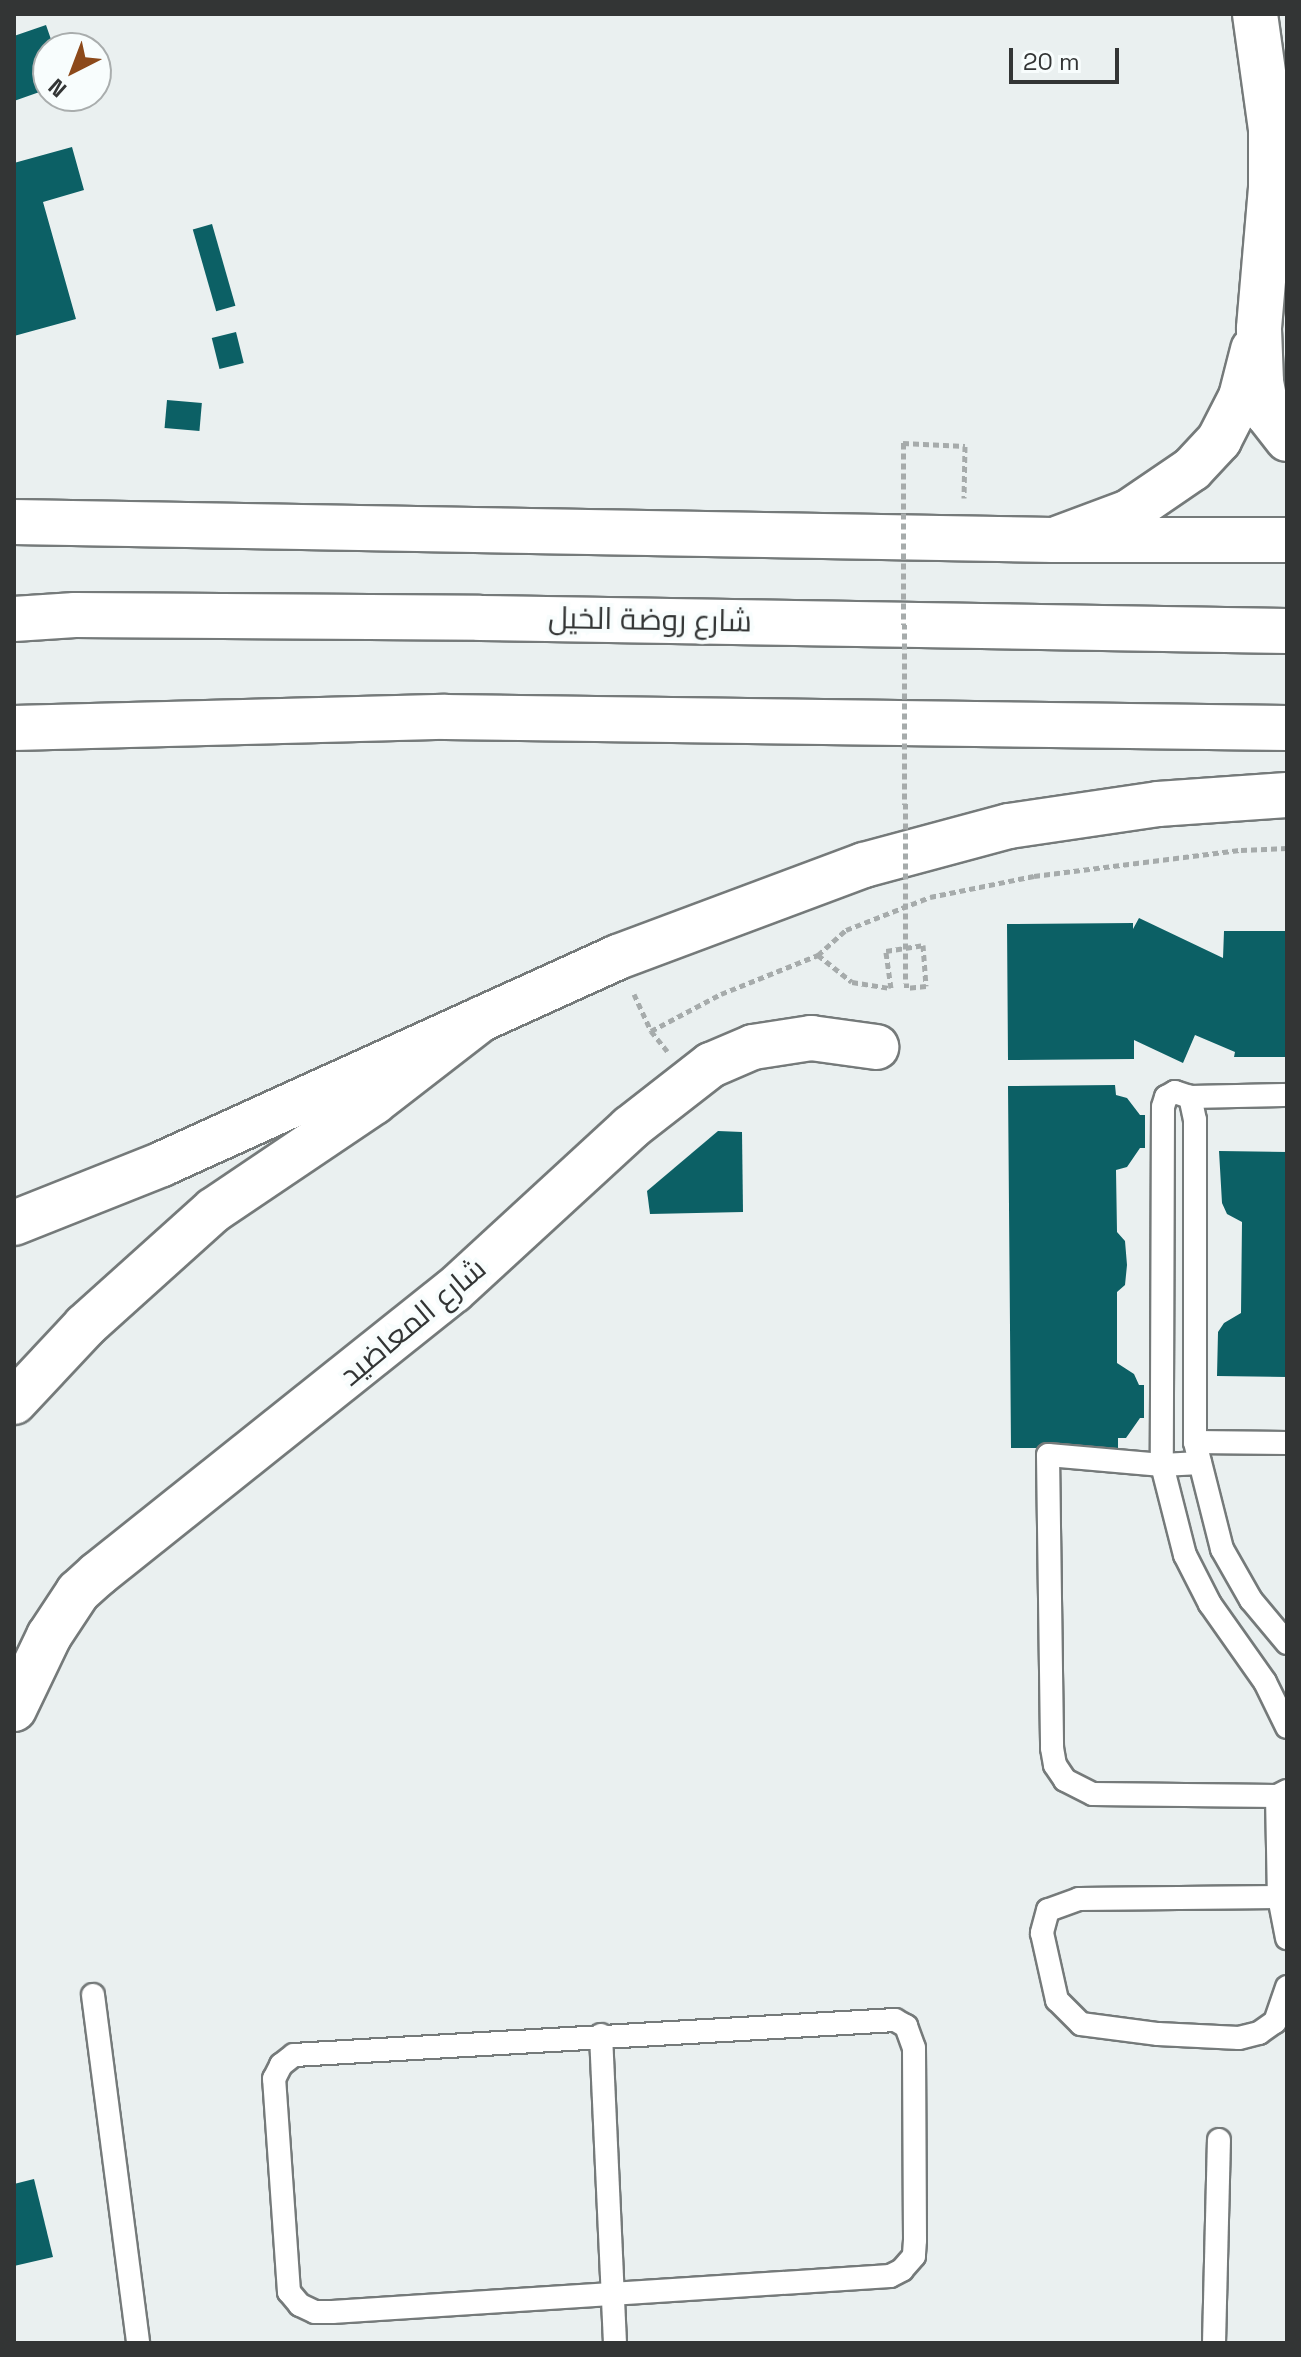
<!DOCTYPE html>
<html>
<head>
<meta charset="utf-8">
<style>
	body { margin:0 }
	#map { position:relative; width:1301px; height:2357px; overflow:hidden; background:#eaf0f0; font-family:"Space Grotesk",Cairo,sans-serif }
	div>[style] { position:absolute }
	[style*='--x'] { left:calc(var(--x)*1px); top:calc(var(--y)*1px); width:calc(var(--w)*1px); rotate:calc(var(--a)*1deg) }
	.building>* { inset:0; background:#0c6065; transform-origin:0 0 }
	.path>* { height:5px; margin-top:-2.5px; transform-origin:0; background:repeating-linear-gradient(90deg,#a6abab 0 6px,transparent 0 10px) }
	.roads { filter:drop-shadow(2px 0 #757a7a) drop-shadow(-2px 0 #757a7a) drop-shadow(0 2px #757a7a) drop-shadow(0 -2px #757a7a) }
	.service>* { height:22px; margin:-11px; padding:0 11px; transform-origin:11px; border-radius:11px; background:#fff }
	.minor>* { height:44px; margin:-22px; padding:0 22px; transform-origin:22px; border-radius:22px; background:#fff }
	.tertiary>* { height:44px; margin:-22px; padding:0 22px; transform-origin:22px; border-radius:22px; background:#fff }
	.trunk>* { height:44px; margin:-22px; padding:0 22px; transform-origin:22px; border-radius:22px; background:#fff }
	.motorway>* { height:44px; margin:-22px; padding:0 22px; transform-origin:22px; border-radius:22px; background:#fff }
	.path-bridge>* { height:5px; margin-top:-2.5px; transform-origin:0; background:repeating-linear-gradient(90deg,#a6abab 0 6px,transparent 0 10px) }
	span { translate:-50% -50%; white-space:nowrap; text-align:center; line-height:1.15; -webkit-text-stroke:8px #f8fdfd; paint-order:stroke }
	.street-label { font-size:30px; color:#333535 }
	.frame { position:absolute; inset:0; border:16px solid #333535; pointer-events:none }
	.north { position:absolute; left:32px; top:32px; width:80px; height:80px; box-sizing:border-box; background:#f8fdfd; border:2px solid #a9adad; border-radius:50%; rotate:222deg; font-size:22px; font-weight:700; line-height:32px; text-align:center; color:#333535 }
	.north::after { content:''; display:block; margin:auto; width:28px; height:36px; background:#8c491a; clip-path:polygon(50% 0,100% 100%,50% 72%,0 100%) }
	.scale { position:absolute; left:1009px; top:48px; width:110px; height:36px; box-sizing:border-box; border:4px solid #333535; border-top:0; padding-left:10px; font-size:24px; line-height:28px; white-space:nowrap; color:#333535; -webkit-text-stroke:6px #f8fdfd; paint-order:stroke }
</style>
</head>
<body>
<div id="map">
	<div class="building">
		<div style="clip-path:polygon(46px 25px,54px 48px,48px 48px,48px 89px,14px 101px,14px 36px)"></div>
		<div style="clip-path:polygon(72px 147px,84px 190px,43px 202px,76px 319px,14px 336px,14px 163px)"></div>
		<div style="left:212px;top:224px;width:85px;height:20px;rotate:74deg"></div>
		<div style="left:236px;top:332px;width:32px;height:25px;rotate:76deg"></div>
		<div style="left:167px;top:400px;width:35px;height:28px;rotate:5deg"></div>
		<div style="clip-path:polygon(1139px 918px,1223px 958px,1224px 931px,1287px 931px,1287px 1057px,1234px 1057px,1235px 1052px,1195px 1035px,1183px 1063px,1134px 1040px,1134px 1059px,1008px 1060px,1007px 924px,1133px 923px,1133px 929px)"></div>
		<div style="clip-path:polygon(1115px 1085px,1116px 1095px,1127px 1098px,1140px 1115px,1145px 1115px,1145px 1148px,1140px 1148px,1127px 1167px,1116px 1170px,1117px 1232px,1125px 1241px,1127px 1265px,1125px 1285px,1117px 1292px,1117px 1363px,1134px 1374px,1139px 1385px,1144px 1385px,1144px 1418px,1140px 1418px,1126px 1438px,1118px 1438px,1118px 1448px,1011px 1448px,1008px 1086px)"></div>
		<div style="clip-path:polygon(718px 1131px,742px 1132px,743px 1212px,650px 1214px,647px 1191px)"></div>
		<div style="clip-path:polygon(1219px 1151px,1287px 1152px,1287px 1377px,1217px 1376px,1218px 1332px,1224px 1323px,1241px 1313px,1242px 1222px,1227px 1214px,1222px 1203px)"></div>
		<div style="clip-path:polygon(34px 2179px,53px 2257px,14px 2266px,14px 2184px)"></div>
	</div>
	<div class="path">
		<div style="--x:903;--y:443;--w:62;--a:2.8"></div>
		<div style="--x:965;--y:446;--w:52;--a:91.1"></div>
		<div style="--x:818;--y:955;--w:38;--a:-42"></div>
		<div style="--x:846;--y:930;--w:90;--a:-21.4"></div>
		<div style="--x:930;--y:897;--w:106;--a:-11.4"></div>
		<div style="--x:1034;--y:876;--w:209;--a:-7.2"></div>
		<div style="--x:1241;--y:850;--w:46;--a:-2.5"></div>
		<div style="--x:634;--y:994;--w:41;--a:65.3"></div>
		<div style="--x:651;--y:1031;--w:26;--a:51"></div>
		<div style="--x:651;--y:1031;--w:79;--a:-27.9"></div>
		<div style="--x:721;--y:994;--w:105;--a:-21.9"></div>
		<div style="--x:818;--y:955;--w:43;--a:38.5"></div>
		<div style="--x:852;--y:982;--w:39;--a:9"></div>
		<div style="--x:891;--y:988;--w:37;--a:-98"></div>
		<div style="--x:886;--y:951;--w:37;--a:-9"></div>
		<div style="--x:923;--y:945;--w:41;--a:85.8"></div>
		<div style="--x:926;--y:986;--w:20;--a:174"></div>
	</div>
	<div class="roads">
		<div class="service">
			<div style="--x:1190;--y:1097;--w:94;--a:-1.2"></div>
			<div style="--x:1195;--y:1442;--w:92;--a:0.6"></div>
			<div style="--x:1200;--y:1463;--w:38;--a:177"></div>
			<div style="--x:1162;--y:1465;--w:114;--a:-175"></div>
			<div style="--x:1048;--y:1455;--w:293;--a:89.2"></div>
			<div style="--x:1052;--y:1748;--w:17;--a:80"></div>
			<div style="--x:1055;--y:1765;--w:18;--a:56"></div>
			<div style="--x:1065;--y:1780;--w:31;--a:27"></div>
			<div style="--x:1093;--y:1794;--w:184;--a:0.6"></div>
			<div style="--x:1277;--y:1796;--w:11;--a:-27"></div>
			<div style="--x:1287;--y:1643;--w:56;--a:-129.9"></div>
			<div style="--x:1251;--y:1600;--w:59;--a:-119.6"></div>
			<div style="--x:1222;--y:1549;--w:110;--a:-104.2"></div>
			<div style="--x:1195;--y:1442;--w:322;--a:-90"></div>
			<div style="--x:1195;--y:1120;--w:24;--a:-102"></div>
			<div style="--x:1190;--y:1097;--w:16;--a:-162"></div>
			<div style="--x:1175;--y:1092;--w:10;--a:151"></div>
			<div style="--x:1166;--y:1097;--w:10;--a:107"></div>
			<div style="--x:1163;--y:1107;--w:358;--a:90.2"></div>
			<div style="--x:1162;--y:1465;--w:93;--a:75.7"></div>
			<div style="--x:1185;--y:1555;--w:55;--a:63"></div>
			<div style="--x:1210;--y:1604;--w:95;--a:54.8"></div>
			<div style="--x:1265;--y:1682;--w:50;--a:63.9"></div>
			<div style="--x:1277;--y:1796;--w:101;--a:88.9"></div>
			<div style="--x:1279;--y:1897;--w:42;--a:79"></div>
			<div style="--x:1279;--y:1897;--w:200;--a:179.4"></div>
			<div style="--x:1079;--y:1899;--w:33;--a:160"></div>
			<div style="--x:1048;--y:1910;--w:24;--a:105"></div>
			<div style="--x:1042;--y:1933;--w:69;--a:77.4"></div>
			<div style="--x:1057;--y:2000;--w:34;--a:45"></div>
			<div style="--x:1081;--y:2024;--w:78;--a:7.4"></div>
			<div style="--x:1158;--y:2034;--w:81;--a:2.8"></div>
			<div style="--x:1239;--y:2038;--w:21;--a:-14"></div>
			<div style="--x:1259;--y:2033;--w:19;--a:-35"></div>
			<div style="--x:1275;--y:2022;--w:37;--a:-71"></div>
			<div style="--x:93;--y:1995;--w:351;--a:82.6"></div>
			<div style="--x:895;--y:2020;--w:13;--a:29"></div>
			<div style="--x:906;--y:2026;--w:23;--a:70"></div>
			<div style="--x:914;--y:2048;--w:192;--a:89.7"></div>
			<div style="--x:915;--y:2240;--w:16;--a:94"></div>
			<div style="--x:914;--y:2256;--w:18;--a:131"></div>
			<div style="--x:902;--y:2270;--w:13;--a:153"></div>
			<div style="--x:890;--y:2276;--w:559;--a:176.31"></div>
			<div style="--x:332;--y:2312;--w:17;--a:180"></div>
			<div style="--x:315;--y:2312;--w:17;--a:-155"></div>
			<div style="--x:300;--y:2305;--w:17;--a:-130"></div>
			<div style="--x:289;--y:2292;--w:214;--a:-94"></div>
			<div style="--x:274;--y:2079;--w:16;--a:-63"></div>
			<div style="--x:281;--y:2065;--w:16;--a:-38"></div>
			<div style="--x:294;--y:2055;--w:602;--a:-3.33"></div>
			<div style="--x:601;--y:2035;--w:308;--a:87.4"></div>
			<div style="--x:1214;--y:2343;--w:203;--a:-88.6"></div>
		</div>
		<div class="minor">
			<div style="--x:1255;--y:14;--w:116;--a:82.1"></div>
			<div style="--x:1271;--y:129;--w:59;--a:90"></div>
			<div style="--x:1271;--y:188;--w:142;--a:94.9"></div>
			<div style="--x:1259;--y:329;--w:53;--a:87.8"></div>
			<div style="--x:1261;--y:382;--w:32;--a:79"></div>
			<div style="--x:1267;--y:413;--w:33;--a:52"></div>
			<div style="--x:1059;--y:538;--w:75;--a:-20.4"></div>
			<div style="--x:1129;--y:512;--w:76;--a:-34.3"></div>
			<div style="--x:1192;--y:469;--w:40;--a:-47"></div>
			<div style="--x:1219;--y:440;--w:48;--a:-62.9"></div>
			<div style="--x:1241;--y:397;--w:49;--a:-75.7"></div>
			<div style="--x:14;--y:1709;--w:81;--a:-64.4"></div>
			<div style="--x:49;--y:1636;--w:53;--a:-56.6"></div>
			<div style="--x:78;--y:1592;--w:27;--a:-42"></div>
			<div style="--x:98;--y:1574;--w:454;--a:-38.6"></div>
			<div style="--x:453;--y:1291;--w:241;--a:-42.6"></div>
			<div style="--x:630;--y:1128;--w:103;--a:-37.9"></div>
			<div style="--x:711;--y:1065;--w:46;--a:-23.2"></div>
			<div style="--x:753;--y:1047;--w:59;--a:-8.8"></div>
			<div style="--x:811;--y:1038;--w:66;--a:7.9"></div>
		</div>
		<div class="tertiary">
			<div style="--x:14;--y:522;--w:1039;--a:0.99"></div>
			<div style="--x:1053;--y:540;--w:234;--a:0"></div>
		</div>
		<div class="trunk">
			<div style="--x:14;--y:619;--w:61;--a:-3.8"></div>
			<div style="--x:75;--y:615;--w:405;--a:0.4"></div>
			<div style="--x:480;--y:618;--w:807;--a:0.92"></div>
			<div style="--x:14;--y:728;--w:431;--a:-1.5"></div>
			<div style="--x:445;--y:717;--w:842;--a:0.75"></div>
			<div style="--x:14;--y:1223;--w:159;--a:-21.7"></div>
			<div style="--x:162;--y:1164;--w:501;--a:-24.42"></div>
			<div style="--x:618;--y:957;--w:263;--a:-20.5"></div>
			<div style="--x:864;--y:865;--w:150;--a:-15.1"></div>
			<div style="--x:1009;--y:826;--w:151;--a:-8.4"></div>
			<div style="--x:1158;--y:804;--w:129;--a:-4"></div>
		</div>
		<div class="motorway">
			<div style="--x:14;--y:1402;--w:104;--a:-46.9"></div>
			<div style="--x:85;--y:1326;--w:173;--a:-42"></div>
			<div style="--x:214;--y:1210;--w:193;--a:-34"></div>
			<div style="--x:374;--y:1102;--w:135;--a:-37.8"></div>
		</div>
	</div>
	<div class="path-bridge">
		<div style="--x:903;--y:443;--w:545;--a:89.68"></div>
	</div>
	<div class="street-label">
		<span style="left:650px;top:620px;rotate:1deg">شارع روضة الخيل</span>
		<span style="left:413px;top:1322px;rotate:-40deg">شارع المعاضيد</span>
	</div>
	<div class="frame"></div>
	<div class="north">N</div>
	<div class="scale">20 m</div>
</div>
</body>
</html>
